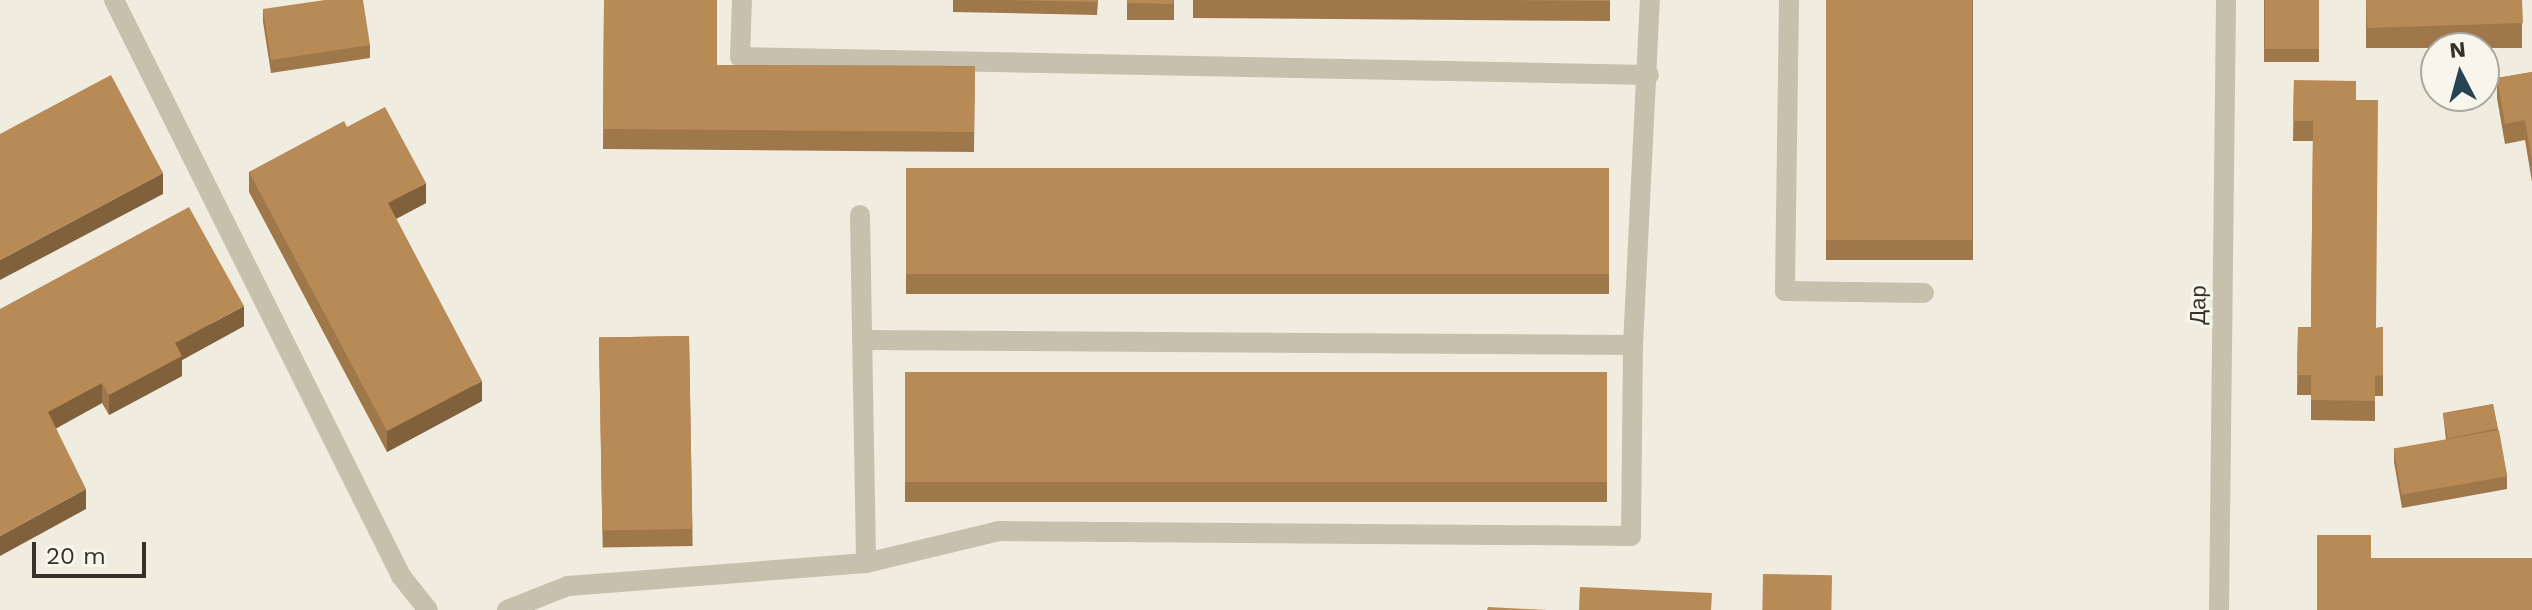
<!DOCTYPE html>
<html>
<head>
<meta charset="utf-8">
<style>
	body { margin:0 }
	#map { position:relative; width:2532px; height:610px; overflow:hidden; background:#f0ede0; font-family:"Work Sans",sans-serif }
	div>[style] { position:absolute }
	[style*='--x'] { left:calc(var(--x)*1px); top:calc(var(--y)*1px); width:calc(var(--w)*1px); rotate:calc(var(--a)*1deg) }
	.lane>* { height:20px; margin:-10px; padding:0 10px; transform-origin:10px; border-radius:10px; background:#c7c0ad }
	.street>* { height:20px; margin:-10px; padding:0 10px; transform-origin:10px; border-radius:10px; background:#c7c0ad }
	.wall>* { inset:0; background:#9e774a; transform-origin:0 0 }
	.shaded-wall>* { inset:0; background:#81613c }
	.building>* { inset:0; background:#b88a56; transform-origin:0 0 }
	span { translate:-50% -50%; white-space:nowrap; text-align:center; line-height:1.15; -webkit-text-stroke:6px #f8f6ec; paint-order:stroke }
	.street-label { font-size:22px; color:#36322b }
	.north { position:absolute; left:2420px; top:32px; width:80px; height:80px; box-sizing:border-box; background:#f8f6ec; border:2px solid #aaa89f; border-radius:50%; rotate:354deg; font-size:22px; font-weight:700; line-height:32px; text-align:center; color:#36322b }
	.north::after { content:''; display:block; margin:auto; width:28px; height:36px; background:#254353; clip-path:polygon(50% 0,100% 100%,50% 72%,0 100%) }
	.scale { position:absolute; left:32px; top:542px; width:114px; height:36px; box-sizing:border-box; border:4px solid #36322b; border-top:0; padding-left:10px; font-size:24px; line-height:28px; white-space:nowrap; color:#36322b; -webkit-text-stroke:6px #f8f6ec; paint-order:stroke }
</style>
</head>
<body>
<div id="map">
	<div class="lane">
		<div style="--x:114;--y:0;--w:644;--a:63.51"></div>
		<div style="--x:401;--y:576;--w:43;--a:51.5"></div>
		<div style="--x:742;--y:0;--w:57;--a:92"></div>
		<div style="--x:740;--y:57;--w:909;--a:1.13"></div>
		<div style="--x:1789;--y:0;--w:291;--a:90.8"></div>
		<div style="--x:1785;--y:291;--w:139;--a:0.8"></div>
		<div style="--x:860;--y:215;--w:348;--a:89"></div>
		<div style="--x:862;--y:340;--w:771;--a:0.37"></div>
		<div style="--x:507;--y:610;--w:66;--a:-21.5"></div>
		<div style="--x:568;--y:586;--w:299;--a:-4.4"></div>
		<div style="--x:866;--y:563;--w:137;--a:-13.5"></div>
		<div style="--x:999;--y:531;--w:632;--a:0.45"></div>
		<div style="--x:1631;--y:536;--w:191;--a:-89.4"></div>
		<div style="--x:1633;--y:345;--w:345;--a:-87.2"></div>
	</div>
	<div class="street">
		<div style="--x:2219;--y:610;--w:610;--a:-89.34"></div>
	</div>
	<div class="wall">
		<div style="clip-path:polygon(604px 0,717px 65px,975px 66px,974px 152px,603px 149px)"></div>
		<div style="clip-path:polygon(953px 0,1098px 0,1097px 15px,953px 12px)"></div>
		<div style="left:1127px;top:0;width:47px;height:20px"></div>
		<div style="clip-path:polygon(1193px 0,1610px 0,1610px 21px,1193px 18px)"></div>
		<div style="left:1826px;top:0;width:147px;height:260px"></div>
		<div style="left:2264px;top:0;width:55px;height:62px"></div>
		<div style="left:2366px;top:0;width:156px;height:48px"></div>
		<div style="clip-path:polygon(263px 9px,370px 45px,370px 58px,271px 73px,263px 22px)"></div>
		<div style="clip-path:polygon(2532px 72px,2532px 182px,2525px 140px,2505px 144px,2497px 98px,2497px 78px)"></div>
		<div style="clip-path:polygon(2294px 80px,2356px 100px,2376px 328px,2383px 327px,2383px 396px,2375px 396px,2375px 421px,2311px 420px,2311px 395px,2297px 395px,2298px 327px,2311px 327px,2313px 141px,2293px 141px)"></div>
		<div style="clip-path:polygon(347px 127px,426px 203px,396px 219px,482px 401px,387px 452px,249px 192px,249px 172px)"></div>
		<div style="left:906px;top:168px;width:703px;height:126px"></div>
		<div style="clip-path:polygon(0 309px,244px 326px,182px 360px,182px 376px,109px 415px,102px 403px,56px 428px,86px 509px)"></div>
		<div style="left:689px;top:336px;width:210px;height:90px;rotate:89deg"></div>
		<div style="left:905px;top:372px;width:702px;height:130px"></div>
		<div style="clip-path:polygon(2493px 404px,2507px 476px,2507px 489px,2402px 508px,2394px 462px,2394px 449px,2446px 440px,2443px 413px)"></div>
	</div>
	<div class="shaded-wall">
		<div style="clip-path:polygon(163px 173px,163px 194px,0 280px,0 260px)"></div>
		<div style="clip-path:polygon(426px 183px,426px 203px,388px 223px,388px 203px)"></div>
		<div style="clip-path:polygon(244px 306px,244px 326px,182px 360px,182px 376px,109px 415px,109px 395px,175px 343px)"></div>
		<div style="clip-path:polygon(482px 381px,482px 401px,387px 452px,387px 431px)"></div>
		<div style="clip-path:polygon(102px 383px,102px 403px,48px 433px,48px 412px)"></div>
		<div style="clip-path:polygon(86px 489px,86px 509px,0 556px,0 536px)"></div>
	</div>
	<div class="building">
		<div style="clip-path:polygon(325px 0,363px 0,370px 45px,271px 60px,263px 9px)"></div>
		<div style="clip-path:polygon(604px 0,717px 0,717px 65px,975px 66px,974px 132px,603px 129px)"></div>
		<div style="clip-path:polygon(1002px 0,1097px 0,1097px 2px)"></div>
		<div style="clip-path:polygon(1127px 0,1173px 0,1173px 4px,1127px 3px)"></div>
		<div style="clip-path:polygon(1479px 0,1610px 0,1610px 1px)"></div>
		<div style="left:1826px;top:0;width:146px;height:240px"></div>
		<div style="left:2265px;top:0;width:54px;height:49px"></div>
		<div style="clip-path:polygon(2366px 0,2522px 0,2523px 23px,2367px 28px)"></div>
		<div style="clip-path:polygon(2532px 72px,2532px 162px,2525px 120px,2505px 124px,2497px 78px)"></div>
		<div style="clip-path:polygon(111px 75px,163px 173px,0 260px,0 134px)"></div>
		<div style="clip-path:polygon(2294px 80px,2356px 81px,2356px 100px,2378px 100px,2376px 328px,2383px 327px,2383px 375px,2375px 376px,2375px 401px,2311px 400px,2311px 375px,2297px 375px,2298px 327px,2311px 327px,2313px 121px,2293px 121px)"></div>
		<div style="clip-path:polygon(385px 107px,426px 183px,388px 203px,482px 381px,387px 431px,249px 172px,344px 121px,347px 127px)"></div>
		<div style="left:906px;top:168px;width:703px;height:106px"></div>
		<div style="clip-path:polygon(189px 207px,244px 306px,175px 343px,182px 356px,109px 395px,102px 383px,48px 412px,86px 489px,0 536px,0 309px)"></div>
		<div style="left:689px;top:336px;width:193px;height:90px;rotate:89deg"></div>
		<div style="left:905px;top:372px;width:702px;height:110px"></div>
		<div style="left:2493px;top:404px;width:25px;height:51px;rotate:79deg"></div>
		<div style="left:2499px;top:430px;width:47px;height:107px;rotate:80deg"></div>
		<div style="left:2317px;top:535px;width:54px;height:75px"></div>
		<div style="left:2371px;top:558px;width:161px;height:52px"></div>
		<div style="left:1763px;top:574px;width:69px;height:36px;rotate:1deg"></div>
		<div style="clip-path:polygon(1580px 587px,1712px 593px,1711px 610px,1579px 610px)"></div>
		<div style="clip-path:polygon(1488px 607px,1547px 610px,1487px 610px)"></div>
	</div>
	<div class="street-label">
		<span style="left:2198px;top:305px;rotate:-89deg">Дар</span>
	</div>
	<div class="north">N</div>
	<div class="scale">20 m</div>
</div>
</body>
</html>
